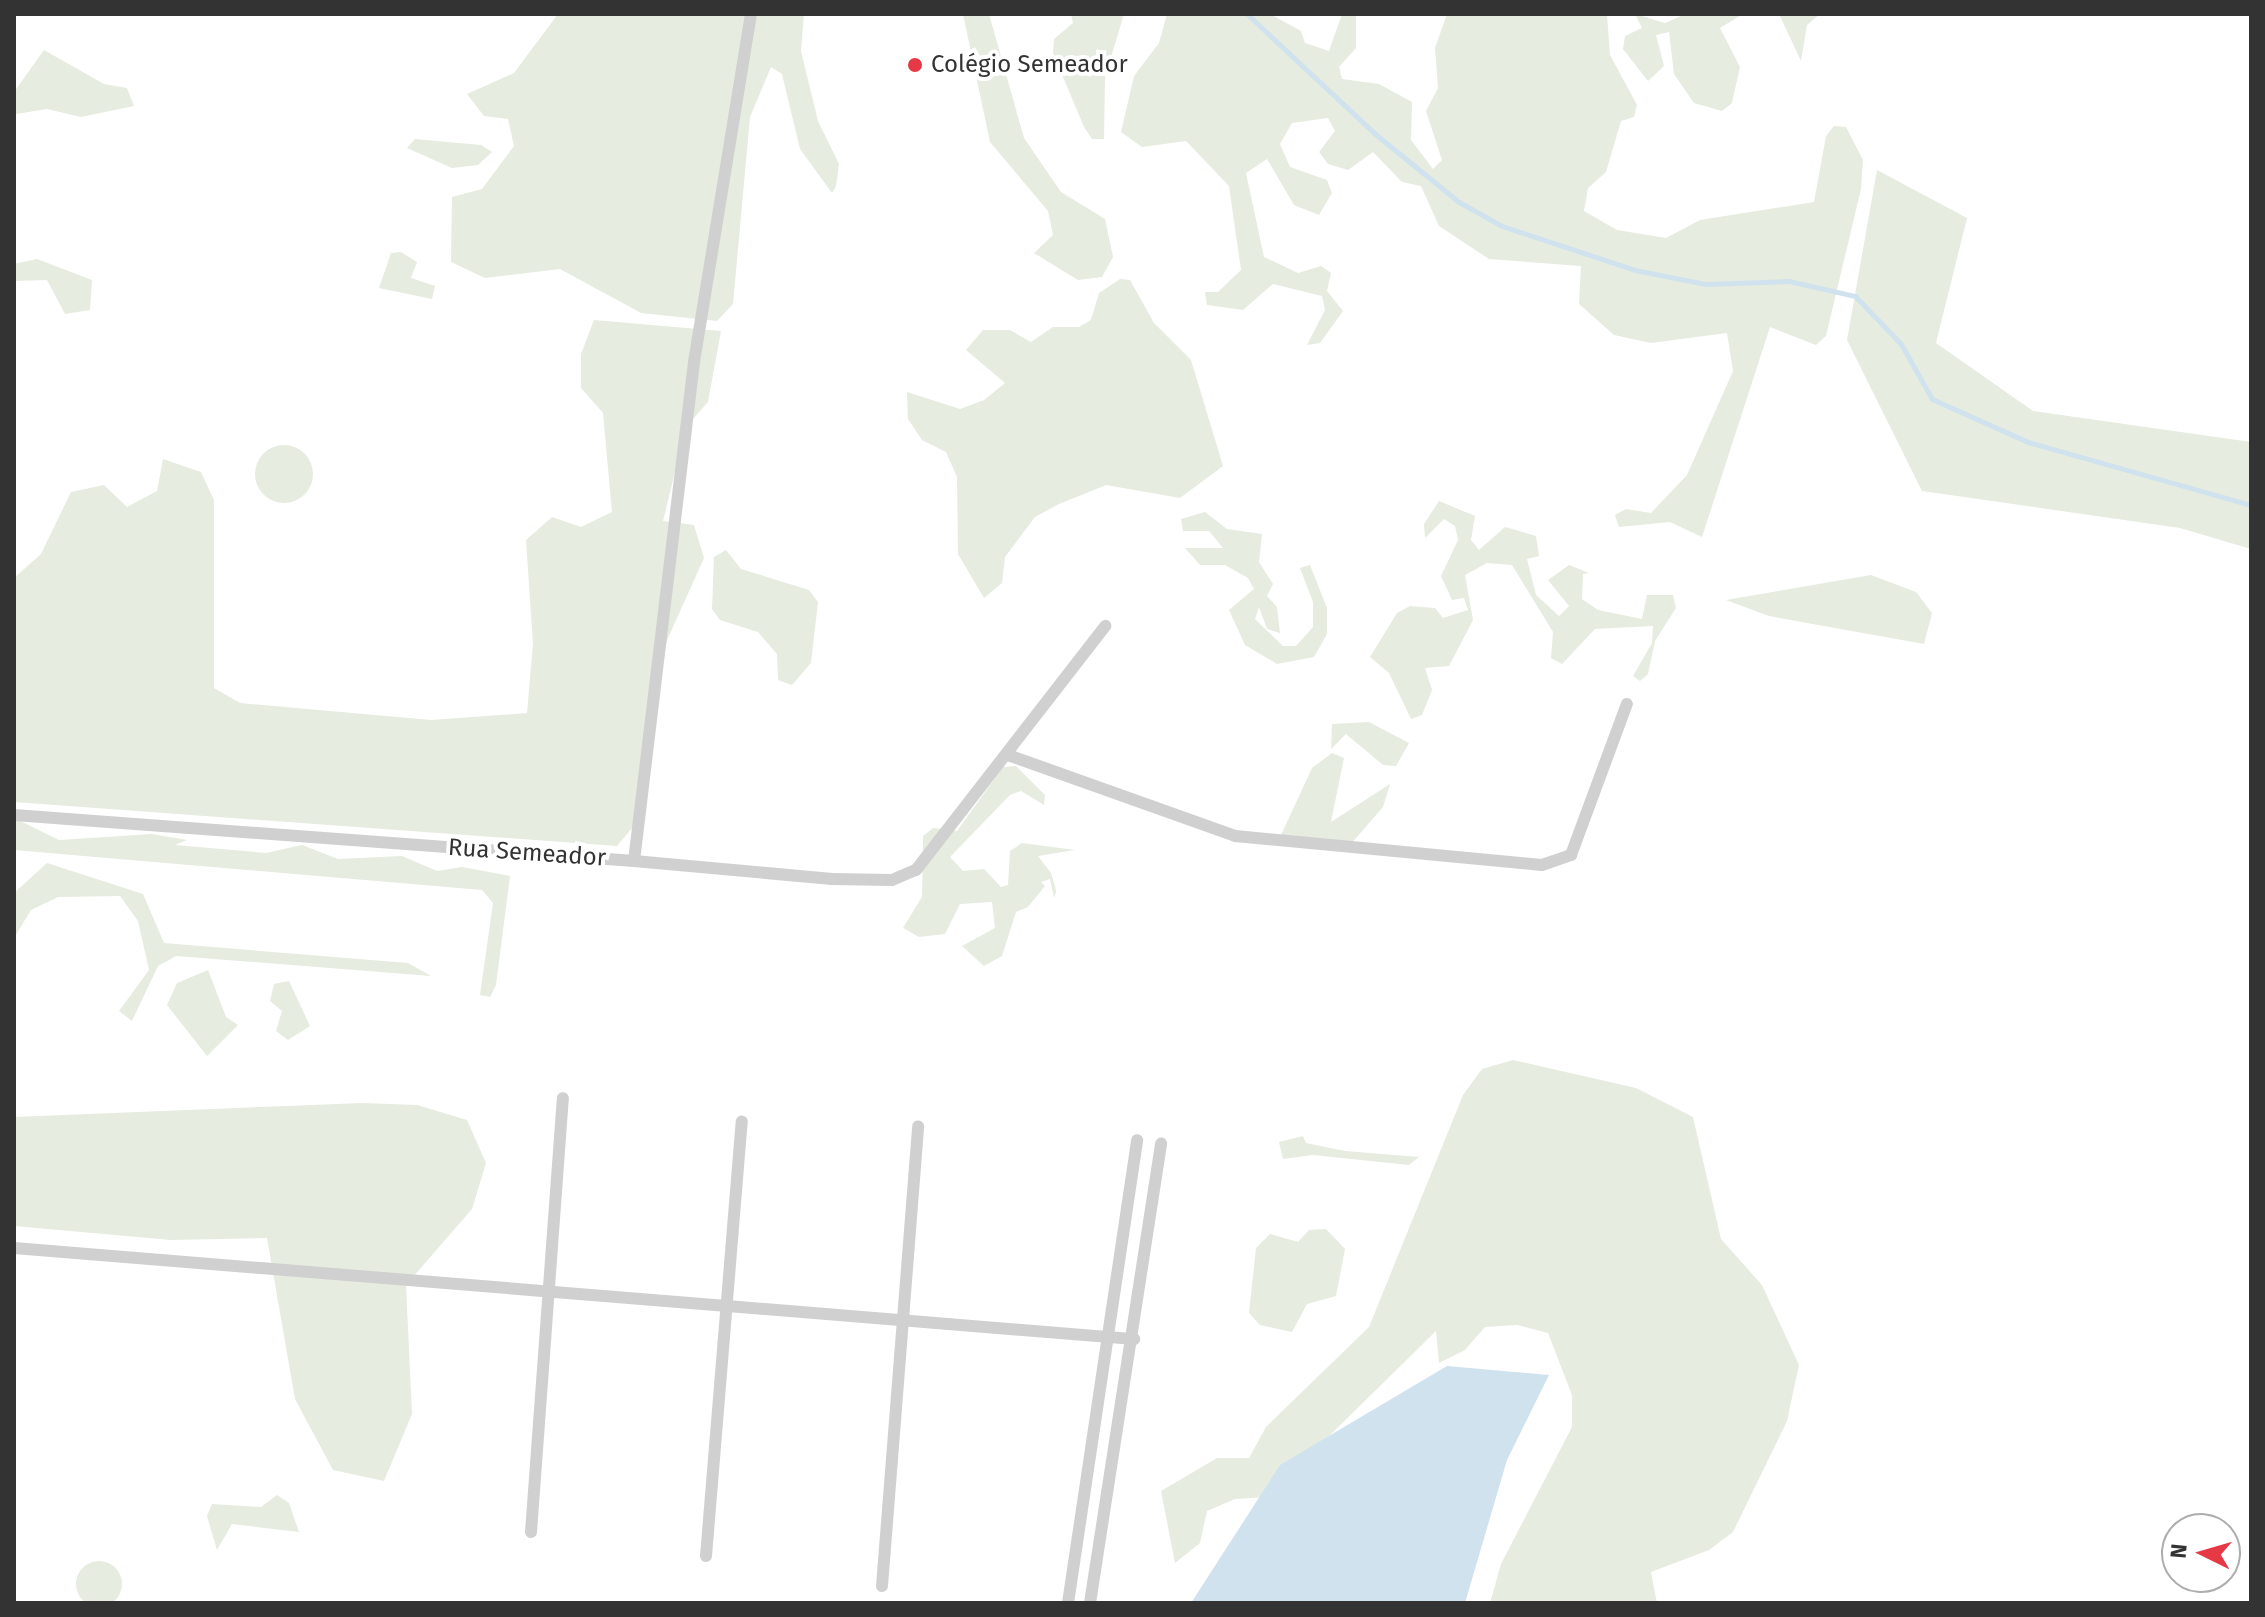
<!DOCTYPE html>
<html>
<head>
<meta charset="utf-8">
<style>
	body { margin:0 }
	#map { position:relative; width:2265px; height:1617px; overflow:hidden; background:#fff; font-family:"Fira Sans",sans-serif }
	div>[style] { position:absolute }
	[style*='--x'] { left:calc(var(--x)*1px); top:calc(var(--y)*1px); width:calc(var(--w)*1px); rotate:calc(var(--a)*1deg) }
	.green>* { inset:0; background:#e6ecdf }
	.round { border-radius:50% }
	.water>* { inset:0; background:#cfe2ee }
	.stream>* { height:5px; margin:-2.5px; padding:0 2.5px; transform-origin:2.5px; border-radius:2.5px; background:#cfe2ee }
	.minor>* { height:12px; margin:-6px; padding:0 6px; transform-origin:6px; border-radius:6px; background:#d0d0d0 }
	.dots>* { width:22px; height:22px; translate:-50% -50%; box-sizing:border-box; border:4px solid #fff; border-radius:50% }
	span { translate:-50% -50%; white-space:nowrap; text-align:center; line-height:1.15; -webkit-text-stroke:8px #fff; paint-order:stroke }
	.poi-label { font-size:24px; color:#333 }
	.left { translate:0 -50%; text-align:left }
	.street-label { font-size:24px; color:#333 }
	.frame { position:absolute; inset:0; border:16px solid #333; pointer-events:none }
	.north { position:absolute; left:2161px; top:1513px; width:80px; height:80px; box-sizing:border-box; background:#fff; border:2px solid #adadad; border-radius:50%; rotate:275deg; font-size:22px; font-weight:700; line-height:32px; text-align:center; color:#333 }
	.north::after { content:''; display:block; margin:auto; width:28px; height:36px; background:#e63946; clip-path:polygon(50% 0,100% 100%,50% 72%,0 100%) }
</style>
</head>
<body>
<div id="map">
	<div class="green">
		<div style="clip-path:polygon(558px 14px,804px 14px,801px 51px,818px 121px,839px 164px,836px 186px,832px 193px,800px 149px,782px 74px,771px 67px,750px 117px,733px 304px,717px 321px,641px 313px,560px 269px,485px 278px,451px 262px,452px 197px,482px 189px,514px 146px,508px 119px,484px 116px,467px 94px,514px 73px)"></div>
		<div style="clip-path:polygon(963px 14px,989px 14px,1024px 138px,1061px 192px,1105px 219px,1113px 257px,1102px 277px,1078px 280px,1034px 253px,1053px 235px,1048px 211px,990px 142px)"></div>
		<div style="clip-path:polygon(1071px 14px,1124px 14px,1105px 77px,1104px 139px,1092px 139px,1084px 127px,1053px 53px,1054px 39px,1073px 23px)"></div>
		<div style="clip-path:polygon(1167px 14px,1270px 14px,1301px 31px,1305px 43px,1329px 51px,1342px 14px,1356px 14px,1356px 48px,1339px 67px,1342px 79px,1379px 84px,1412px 102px,1411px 140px,1433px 169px,1442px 160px,1426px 111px,1438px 88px,1435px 48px,1447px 14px,1607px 14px,1610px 55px,1637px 105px,1634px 117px,1621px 121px,1606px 172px,1588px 188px,1584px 211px,1617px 230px,1666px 238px,1700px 220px,1814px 202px,1826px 136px,1834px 126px,1846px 127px,1863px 160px,1861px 189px,1826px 336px,1816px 345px,1770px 327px,1702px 537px,1670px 522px,1619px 527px,1615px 515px,1626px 509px,1651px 513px,1687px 475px,1733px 371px,1727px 333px,1651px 343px,1614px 335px,1579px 304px,1581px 266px,1489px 259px,1439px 226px,1421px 186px,1402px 182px,1373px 152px,1348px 170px,1328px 164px,1319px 152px,1335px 131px,1328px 118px,1292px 123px,1280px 144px,1290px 167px,1327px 180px,1332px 193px,1319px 215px,1294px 205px,1267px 159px,1246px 173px,1264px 257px,1298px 273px,1321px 266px,1331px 273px,1327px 291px,1343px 311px,1320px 343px,1307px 345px,1325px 310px,1322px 296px,1273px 284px,1243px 310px,1207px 305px,1205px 292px,1218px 292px,1241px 270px,1229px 186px,1186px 141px,1142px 147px,1121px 132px,1134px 76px,1159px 43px)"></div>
		<div style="clip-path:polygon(1635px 14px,1665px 23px,1686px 14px,1743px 14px,1720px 28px,1740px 67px,1732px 103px,1722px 111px,1694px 103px,1674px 74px,1669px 32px,1656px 35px,1664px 66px,1648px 81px,1623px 49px,1625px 36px,1642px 28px)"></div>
		<div style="clip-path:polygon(1779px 14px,1820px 14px,1807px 25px,1801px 61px)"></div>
		<div style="clip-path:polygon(44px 50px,104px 84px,127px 88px,134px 106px,81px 117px,47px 109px,16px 114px,14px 92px)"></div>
		<div style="clip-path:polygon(415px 139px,481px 145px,492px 152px,478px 165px,452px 168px,407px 148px)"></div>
		<div style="clip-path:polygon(1877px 170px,1967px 218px,1936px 343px,2033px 411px,2251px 442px,2251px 549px,2180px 528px,1922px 491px,1847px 340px)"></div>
		<div style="clip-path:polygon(401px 252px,417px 262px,411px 278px,435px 286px,432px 299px,379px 288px,391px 253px)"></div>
		<div style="clip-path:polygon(37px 259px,92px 280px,90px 310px,65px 314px,47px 280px,14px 281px,14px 264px)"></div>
		<div style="clip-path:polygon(1120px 279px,1130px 280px,1154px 323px,1191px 360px,1223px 466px,1180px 498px,1106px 485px,1059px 504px,1035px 517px,1005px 557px,1002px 583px,984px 598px,958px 554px,957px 477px,946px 452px,922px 440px,908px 419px,907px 392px,960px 409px,984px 400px,1005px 383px,966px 350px,983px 330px,1010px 330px,1031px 342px,1053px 327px,1079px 327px,1091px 320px,1099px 293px)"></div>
		<div style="clip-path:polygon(594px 320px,721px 331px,708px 402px,686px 427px,663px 521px,694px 525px,704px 558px,655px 667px,633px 827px,617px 846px,14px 802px,14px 578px,41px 554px,71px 492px,104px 485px,127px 507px,157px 491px,163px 459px,201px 472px,214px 500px,214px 688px,240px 703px,431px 720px,527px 713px,533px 644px,526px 540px,552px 517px,581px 527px,612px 512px,603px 413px,581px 388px,581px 354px)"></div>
		<div class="round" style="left:255px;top:445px;width:58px;height:58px"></div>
		<div style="clip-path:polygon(1439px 501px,1475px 516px,1471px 540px,1479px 550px,1505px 527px,1536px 536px,1539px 556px,1527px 559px,1536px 595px,1559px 616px,1569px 606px,1548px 580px,1569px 565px,1589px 573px,1583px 574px,1582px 599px,1598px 610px,1642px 619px,1647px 595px,1673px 595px,1676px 608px,1655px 641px,1648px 674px,1640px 681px,1633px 676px,1652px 643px,1653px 626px,1595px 629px,1562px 664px,1551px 658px,1553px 632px,1512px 565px,1487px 563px,1465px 575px,1473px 620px,1449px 666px,1425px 668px,1432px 690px,1422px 715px,1411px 719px,1389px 673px,1370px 657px,1397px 613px,1410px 606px,1435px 608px,1443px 618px,1468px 610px,1464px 598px,1452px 600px,1441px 576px,1458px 540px,1455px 526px,1444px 519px,1425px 538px,1424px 524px)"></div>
		<div style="clip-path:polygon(1205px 512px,1227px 529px,1262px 534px,1259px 562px,1273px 584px,1267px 596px,1277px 607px,1280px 633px,1267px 629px,1259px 607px,1255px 619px,1283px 646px,1296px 646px,1313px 627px,1313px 602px,1300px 568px,1310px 565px,1327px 608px,1327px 634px,1314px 657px,1277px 664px,1245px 645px,1229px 610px,1254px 589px,1248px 578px,1225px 565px,1200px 565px,1185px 548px,1223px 548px,1209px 531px,1183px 531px,1181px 519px)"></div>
		<div style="clip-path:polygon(726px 550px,741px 569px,809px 590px,818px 602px,811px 663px,792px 685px,778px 680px,777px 654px,758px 632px,720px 620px,712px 609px,714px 557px)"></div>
		<div style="clip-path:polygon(1871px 575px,1916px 592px,1932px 613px,1924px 644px,1769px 616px,1726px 600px)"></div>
		<div style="clip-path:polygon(1369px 722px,1409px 743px,1396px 766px,1383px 765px,1346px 734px,1331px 749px,1332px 724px)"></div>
		<div style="clip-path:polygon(1332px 753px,1344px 758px,1331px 822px,1390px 784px,1383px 807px,1349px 846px,1281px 835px,1312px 768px)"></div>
		<div style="clip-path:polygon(1016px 766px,1045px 795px,1044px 805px,1021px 791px,1010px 795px,950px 857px,963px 871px,984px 869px,1001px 887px,1008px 885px,1010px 851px,1022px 843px,1075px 850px,1038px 856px,1051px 873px,1055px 886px,1056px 892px,1054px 898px,1050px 879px,1041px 882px,1045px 886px,1028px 907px,1016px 912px,1002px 956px,984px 966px,962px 946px,995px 928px,992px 902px,960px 904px,945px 934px,919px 937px,903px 928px,922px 897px,923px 836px,933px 828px,957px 831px,1003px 767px)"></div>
		<div style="clip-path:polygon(14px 818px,59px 840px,152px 834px,187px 840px,175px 845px,266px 853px,302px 845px,338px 859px,402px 856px,437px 871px,462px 867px,510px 876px,496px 985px,490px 997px,480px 995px,493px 903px,482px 890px,14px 850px)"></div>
		<div style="clip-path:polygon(47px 863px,143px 894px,164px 943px,408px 963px,431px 976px,176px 956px,158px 966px,132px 1021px,119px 1011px,149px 970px,138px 921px,120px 896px,58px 897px,31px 910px,14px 938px,14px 893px)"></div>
		<div style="clip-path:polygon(208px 970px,226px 1017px,238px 1025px,207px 1056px,167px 1005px,177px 983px)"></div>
		<div style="clip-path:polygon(289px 981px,310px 1026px,288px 1040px,276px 1031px,282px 1011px,270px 1001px,274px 984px)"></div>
		<div style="clip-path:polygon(1513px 1060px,1636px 1088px,1693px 1117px,1721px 1239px,1762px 1285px,1799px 1365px,1787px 1421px,1733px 1532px,1709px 1550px,1651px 1572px,1657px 1603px,1490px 1603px,1501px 1564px,1572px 1427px,1572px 1395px,1548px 1333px,1517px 1325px,1485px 1327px,1465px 1350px,1439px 1363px,1436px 1331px,1267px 1497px,1235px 1499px,1207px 1511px,1200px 1543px,1175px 1563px,1161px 1491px,1217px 1458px,1249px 1458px,1266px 1427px,1369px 1327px,1463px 1095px,1482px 1069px)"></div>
		<div style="clip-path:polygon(363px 1103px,417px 1105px,467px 1120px,486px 1163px,472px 1209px,406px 1285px,412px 1414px,384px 1481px,333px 1470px,295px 1399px,267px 1238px,171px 1240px,14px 1226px,14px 1117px)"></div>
		<div style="clip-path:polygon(1303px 1136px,1306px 1143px,1345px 1151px,1419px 1157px,1409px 1165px,1313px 1155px,1283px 1159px,1279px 1142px)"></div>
		<div style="clip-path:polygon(1326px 1229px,1345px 1249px,1336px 1296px,1307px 1304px,1292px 1332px,1260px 1325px,1249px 1313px,1256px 1248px,1270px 1234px,1298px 1242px,1309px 1230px)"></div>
		<div style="clip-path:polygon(277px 1495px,289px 1503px,299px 1532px,232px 1524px,217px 1550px,207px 1516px,212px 1504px,261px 1507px)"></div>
		<div class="round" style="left:76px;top:1561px;width:46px;height:46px"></div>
	</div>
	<div class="water">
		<div style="clip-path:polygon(1447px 1366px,1549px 1375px,1507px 1460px,1465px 1603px,1191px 1603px,1280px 1465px)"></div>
	</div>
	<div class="stream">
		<div style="--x:1247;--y:14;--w:174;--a:43.1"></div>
		<div style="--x:1374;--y:133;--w:109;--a:39.1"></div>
		<div style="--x:1459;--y:202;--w:49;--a:29.2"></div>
		<div style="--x:1502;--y:226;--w:140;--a:18.3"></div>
		<div style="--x:1635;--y:270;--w:71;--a:11.3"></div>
		<div style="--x:1705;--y:284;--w:84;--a:-2"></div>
		<div style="--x:1789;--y:281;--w:68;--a:12.8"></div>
		<div style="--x:1855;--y:296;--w:66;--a:46.2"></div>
		<div style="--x:1901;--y:344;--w:63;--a:60.6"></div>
		<div style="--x:1932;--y:399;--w:105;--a:24.1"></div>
		<div style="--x:2028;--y:442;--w:232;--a:15.8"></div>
	</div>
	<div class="minor">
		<div style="--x:1008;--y:755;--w:241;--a:19.6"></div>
		<div style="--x:1235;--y:836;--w:308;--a:5.4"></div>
		<div style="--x:1542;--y:865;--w:31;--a:-19"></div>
		<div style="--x:1571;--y:855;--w:161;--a:-69.7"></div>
		<div style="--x:14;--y:815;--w:622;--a:4.24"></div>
		<div style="--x:634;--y:861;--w:503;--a:-83.14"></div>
		<div style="--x:694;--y:362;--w:353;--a:-80.7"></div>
		<div style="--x:634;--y:861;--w:199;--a:5.2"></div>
		<div style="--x:832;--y:879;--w:60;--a:1"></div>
		<div style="--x:892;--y:880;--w:26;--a:-23"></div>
		<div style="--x:916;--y:870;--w:309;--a:-52.2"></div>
		<div style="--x:14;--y:1248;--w:1124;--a:4.65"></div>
		<div style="--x:531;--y:1532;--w:435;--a:-85.8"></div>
		<div style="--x:706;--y:1556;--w:436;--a:-85.3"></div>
		<div style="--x:882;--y:1586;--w:461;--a:-85.5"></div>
		<div style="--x:1068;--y:1603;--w:468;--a:-81.5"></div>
		<div style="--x:1090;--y:1603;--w:465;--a:-81.2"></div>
	</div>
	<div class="dots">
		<div style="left:915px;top:65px;background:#e63946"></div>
	</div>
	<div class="poi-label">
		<span class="left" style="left:931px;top:65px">Colégio Semeador</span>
	</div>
	<div class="street-label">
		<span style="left:527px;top:853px;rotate:4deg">Rua Semeador</span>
	</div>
	<div class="frame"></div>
	<div class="north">N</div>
</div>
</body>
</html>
